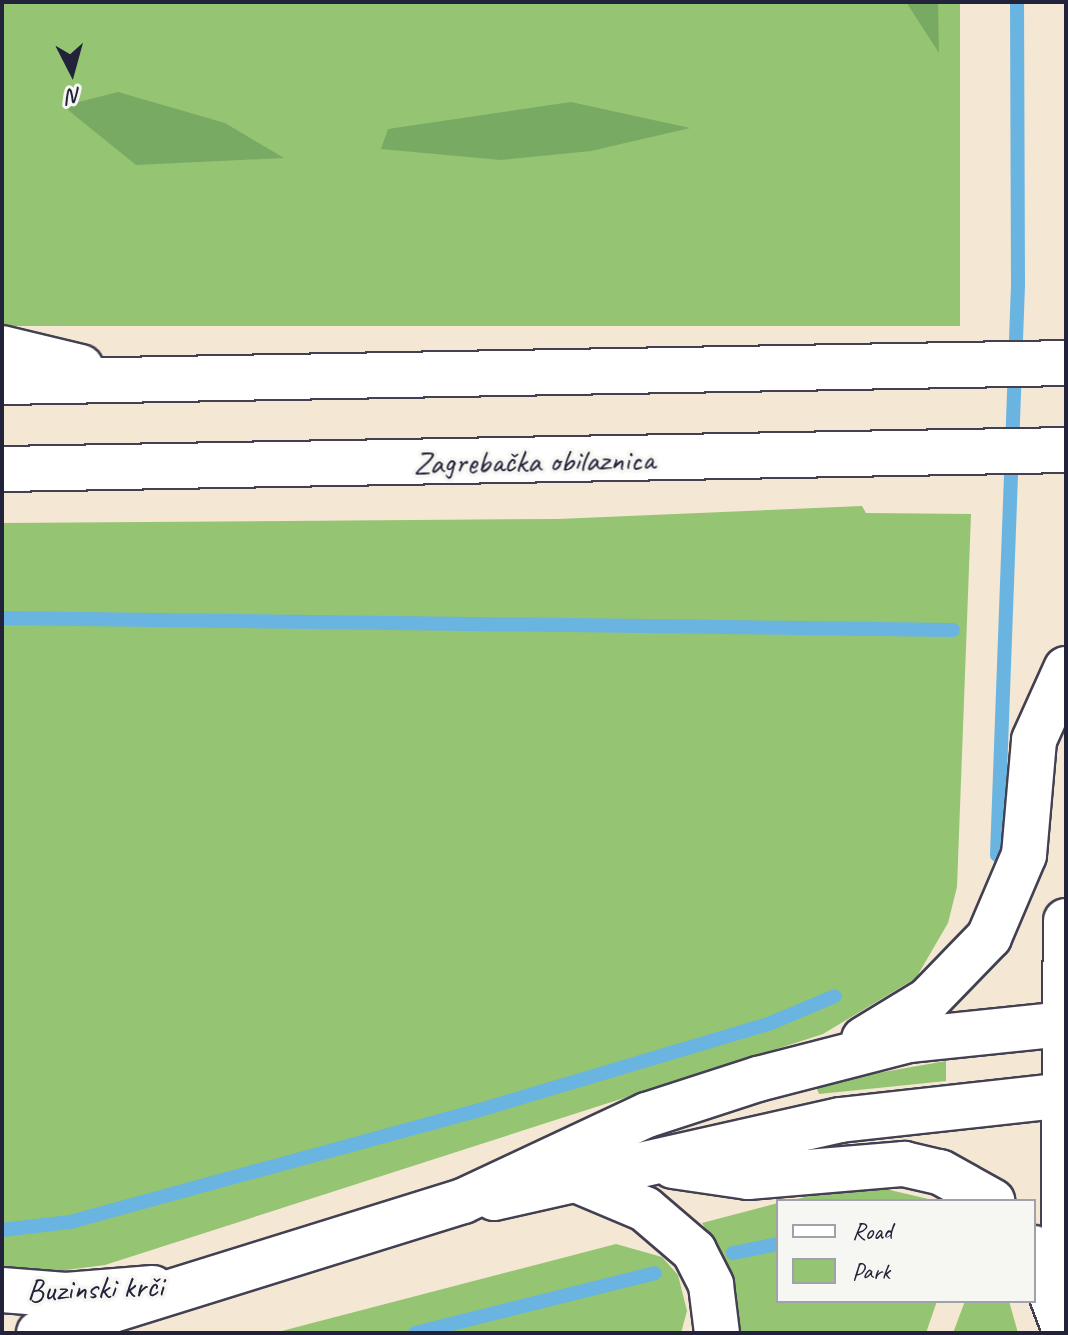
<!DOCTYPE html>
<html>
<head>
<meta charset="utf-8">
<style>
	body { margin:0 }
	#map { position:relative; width:1068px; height:1335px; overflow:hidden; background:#f4e7d3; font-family:Caveat,sans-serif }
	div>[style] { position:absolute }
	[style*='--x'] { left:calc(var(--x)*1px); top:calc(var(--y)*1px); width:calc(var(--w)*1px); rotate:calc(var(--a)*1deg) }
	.green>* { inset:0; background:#95c472; transform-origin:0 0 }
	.forest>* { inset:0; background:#78aa64 }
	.stream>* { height:14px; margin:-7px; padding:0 7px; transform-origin:7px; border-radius:7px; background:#69b4e1 }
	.roads { filter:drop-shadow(2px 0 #424052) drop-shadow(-2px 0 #424052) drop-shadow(0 2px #424052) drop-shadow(0 -2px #424052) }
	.street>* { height:44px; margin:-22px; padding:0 22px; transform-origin:22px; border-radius:22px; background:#fff }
	.secondary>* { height:44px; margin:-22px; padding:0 22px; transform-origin:22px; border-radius:22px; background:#fff }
	.highway>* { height:44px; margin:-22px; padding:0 22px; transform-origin:22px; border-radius:22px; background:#fff }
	span { translate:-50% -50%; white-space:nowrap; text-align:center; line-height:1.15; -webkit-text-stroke:7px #f6f6f2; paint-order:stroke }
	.street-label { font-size:32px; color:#22223b }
	.frame { position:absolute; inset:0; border:4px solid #22223b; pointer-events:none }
	.legend { position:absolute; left:776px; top:1199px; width:260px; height:104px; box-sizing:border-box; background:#f6f6f2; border:2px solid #a1a1a9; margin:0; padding:10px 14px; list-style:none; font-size:24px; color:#22223b }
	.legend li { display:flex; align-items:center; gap:16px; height:40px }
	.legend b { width:40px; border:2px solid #a1a1a9 }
	.north { position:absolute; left:32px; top:32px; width:80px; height:80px; -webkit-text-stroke:6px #f6f6f2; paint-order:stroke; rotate:174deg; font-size:22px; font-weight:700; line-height:32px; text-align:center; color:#22223b }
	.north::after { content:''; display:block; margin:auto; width:28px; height:36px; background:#22223b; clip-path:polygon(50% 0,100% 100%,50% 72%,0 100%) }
</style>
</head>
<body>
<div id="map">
	<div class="green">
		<div style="left:2px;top:2px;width:958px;height:324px"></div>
		<div style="clip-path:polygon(862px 506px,866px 513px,971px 514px,957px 887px,948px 923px,916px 978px,823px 1034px,105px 1265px,35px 1274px,2px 1269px,2px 523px,558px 519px)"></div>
		<div style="clip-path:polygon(946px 1061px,946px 1081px,819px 1094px,815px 1084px)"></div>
		<div style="clip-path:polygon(877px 1187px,937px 1201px,787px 1201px,829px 1192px)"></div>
		<div style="clip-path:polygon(778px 1203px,778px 1301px,937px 1301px,926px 1333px,740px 1333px,729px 1269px,702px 1223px)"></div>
		<div style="clip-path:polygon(616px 1244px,662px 1257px,678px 1275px,687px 1311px,681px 1333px,274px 1333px)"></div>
		<div style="clip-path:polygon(965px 1301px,1009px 1301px,1018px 1333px,953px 1333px)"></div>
	</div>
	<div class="forest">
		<div style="clip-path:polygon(906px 2px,938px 2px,939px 53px)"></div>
		<div style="clip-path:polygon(118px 92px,225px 123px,284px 158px,136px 165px,63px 106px)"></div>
		<div style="clip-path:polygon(571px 102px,690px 128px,591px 151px,501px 160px,381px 149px,388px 129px)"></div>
	</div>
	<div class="stream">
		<div style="--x:2;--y:618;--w:951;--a:0.72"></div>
		<div style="--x:997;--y:855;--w:571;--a:-87.89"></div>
		<div style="--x:1018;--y:284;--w:282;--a:-90.2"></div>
		<div style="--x:2;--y:1230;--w:68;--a:-6.7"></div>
		<div style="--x:70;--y:1222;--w:418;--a:-15.3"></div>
		<div style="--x:473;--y:1112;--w:311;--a:-16.6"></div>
		<div style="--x:771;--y:1023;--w:69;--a:-22.9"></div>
		<div style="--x:733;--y:1253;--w:46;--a:-11.3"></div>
		<div style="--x:415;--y:1333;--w:247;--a:-14"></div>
	</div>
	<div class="roads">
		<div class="street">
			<div style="--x:583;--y:1183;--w:67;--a:22.8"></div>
			<div style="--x:645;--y:1209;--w:65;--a:40.6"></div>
			<div style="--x:694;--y:1251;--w:38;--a:63"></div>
			<div style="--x:711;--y:1285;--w:48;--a:82.9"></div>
			<div style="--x:2;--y:1290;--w:64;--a:4.5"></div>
			<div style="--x:66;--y:1295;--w:87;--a:-4.6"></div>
		</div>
		<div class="secondary">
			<div style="--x:1063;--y:1323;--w:402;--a:-89.6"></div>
		</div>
		<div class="highway">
			<div style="--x:2;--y:348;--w:81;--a:13.5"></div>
			<div style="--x:2;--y:382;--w:1064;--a:-1.02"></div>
			<div style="--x:2;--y:469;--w:1064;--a:-1.02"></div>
			<div style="--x:864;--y:1039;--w:75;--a:-31.4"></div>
			<div style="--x:928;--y:1000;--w:88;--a:-45.9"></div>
			<div style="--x:989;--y:937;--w:89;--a:-66.9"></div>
			<div style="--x:1024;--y:855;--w:115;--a:-85"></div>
			<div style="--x:1034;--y:740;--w:78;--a:-65.7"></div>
			<div style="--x:673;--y:1166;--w:76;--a:8.3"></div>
			<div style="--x:748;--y:1177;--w:157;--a:-4.8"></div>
			<div style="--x:904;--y:1164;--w:37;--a:13"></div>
			<div style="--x:940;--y:1172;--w:60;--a:29.1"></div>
			<div style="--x:494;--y:1198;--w:355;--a:-12.7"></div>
			<div style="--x:840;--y:1120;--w:226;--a:-6.3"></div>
			<div style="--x:1034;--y:1248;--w:82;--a:69.4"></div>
			<div style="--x:39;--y:1333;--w:444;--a:-17.3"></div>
			<div style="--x:463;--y:1201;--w:203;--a:-25.1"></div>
			<div style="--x:647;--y:1115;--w:117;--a:-18"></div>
			<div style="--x:758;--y:1079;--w:156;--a:-14.5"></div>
			<div style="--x:909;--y:1040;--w:157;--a:-5.9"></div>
		</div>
	</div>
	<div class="street-label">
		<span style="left:534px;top:462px;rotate:-1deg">Zagrebačka obilaznica</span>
		<span style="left:95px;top:1289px;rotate:-2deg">Buzinski krči</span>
	</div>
	<div class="frame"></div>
	<ul class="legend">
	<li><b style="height:10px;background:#fff"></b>Road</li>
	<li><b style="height:22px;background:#95c472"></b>Park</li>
	</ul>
	<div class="north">N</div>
</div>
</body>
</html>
